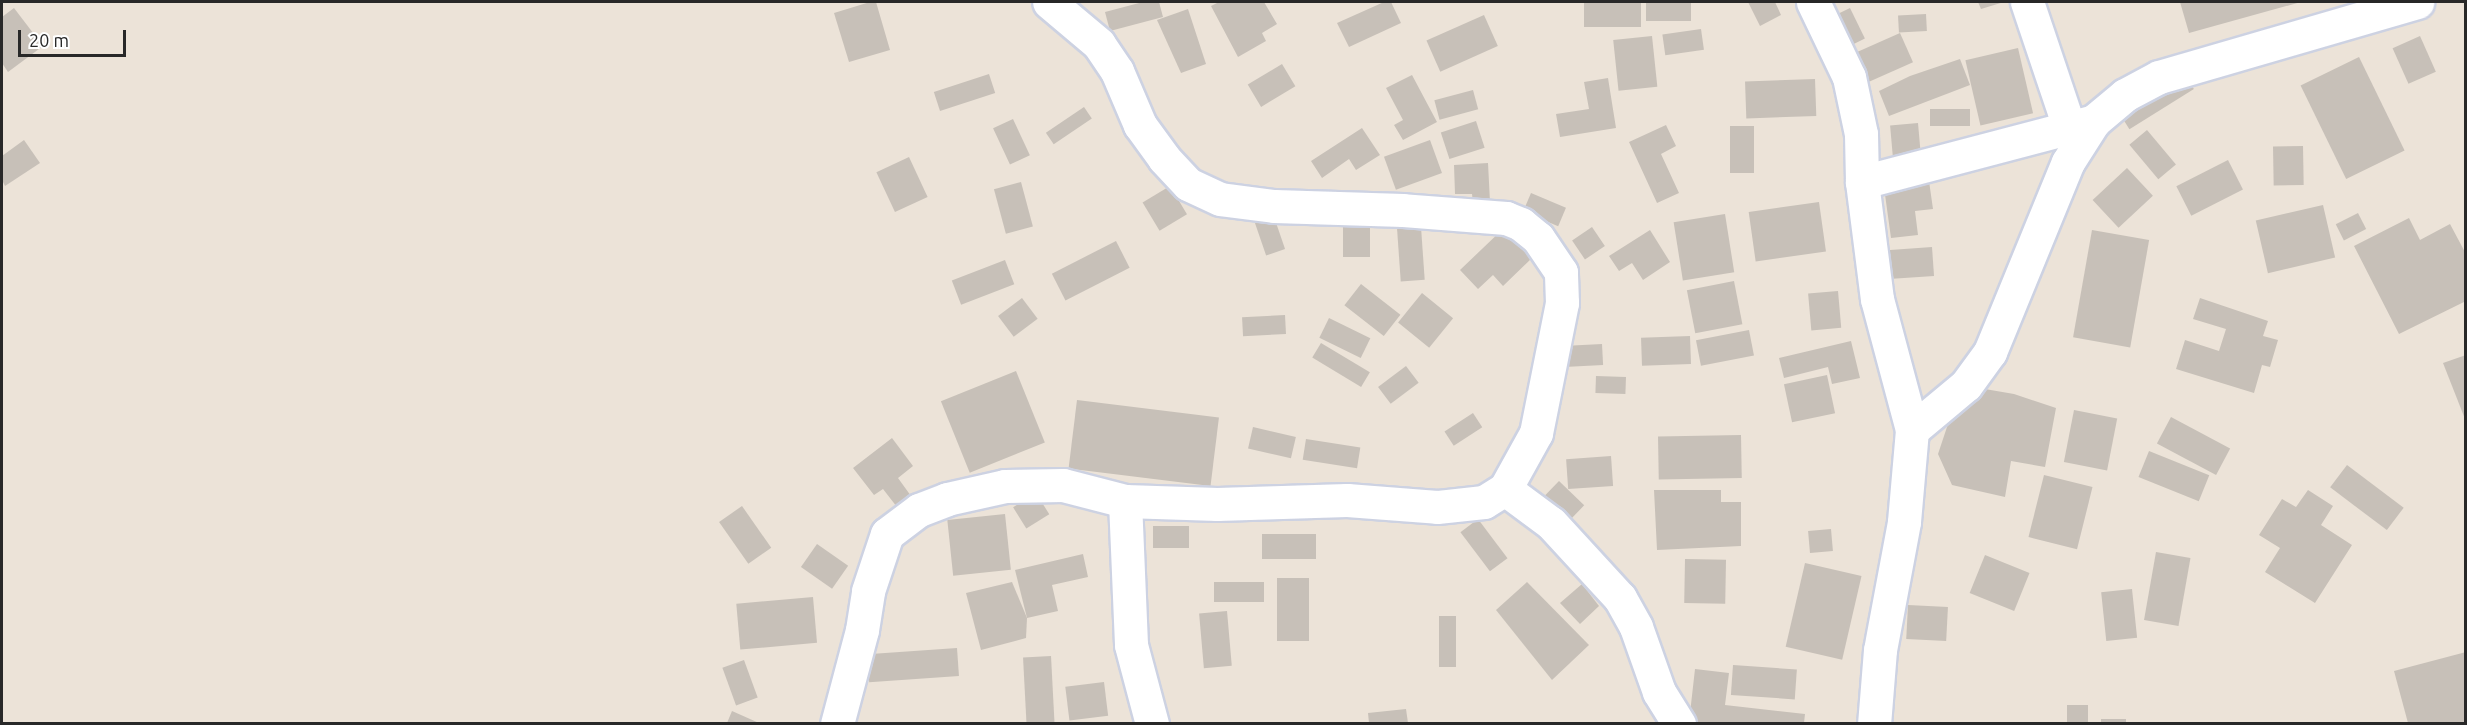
<!DOCTYPE html>
<html>
<head>
<meta charset="utf-8">
<style>
	body { margin:0 }
	#map { position:relative; width:2467px; height:725px; overflow:hidden; background:#ece3d8; font-family:Ubuntu,sans-serif }
	div>[style] { position:absolute }
	[style*='--x'] { left:calc(var(--x)*1px); top:calc(var(--y)*1px); width:calc(var(--w)*1px); rotate:calc(var(--a)*1deg) }
	.building>* { inset:0; background:#c7c0b8; transform-origin:0 0 }
	.roads { filter:drop-shadow(2px 0 #cdd2e2) drop-shadow(-2px 0 #cdd2e2) drop-shadow(0 2px #cdd2e2) drop-shadow(0 -2px #cdd2e2) }
	.street>* { height:33px; margin:-16.5px; padding:0 16.5px; transform-origin:16.5px; border-radius:16.5px; background:#fff }
	span { translate:-50% -50%; white-space:nowrap; text-align:center; line-height:1.15; -webkit-text-stroke:6px #fff; paint-order:stroke }
	.frame { position:absolute; inset:0; border:3px solid #282828; pointer-events:none }
	.scale { position:absolute; left:18px; top:30px; width:108px; height:27px; box-sizing:border-box; border:3px solid #282828; border-top:0; padding-left:8px; font-size:18px; line-height:21px; white-space:nowrap; color:#282828; -webkit-text-stroke:4px #fff; paint-order:stroke }
</style>
</head>
<body>
<div id="map">
	<div class="building">
		<div style="clip-path:polygon(870px 2px,876px 2px,890px 50px,849px 62px,834px 13px)"></div>
		<div style="clip-path:polygon(1143px 2px,1159px 2px,1163px 17px,1110px 31px,1105px 12px)"></div>
		<div style="clip-path:polygon(1219px 2px,1264px 2px,1277px 24px,1262px 33px,1266px 41px,1238px 57px,1211px 6px)"></div>
		<div style="clip-path:polygon(1384px 2px,1391px 2px,1401px 23px,1349px 47px,1337px 23px)"></div>
		<div style="left:1584px;top:2px;width:57px;height:25px"></div>
		<div style="left:1646px;top:2px;width:45px;height:19px"></div>
		<div style="clip-path:polygon(1748px 2px,1775px 2px,1781px 15px,1760px 26px)"></div>
		<div style="clip-path:polygon(1978px 2px,2004px 2px,1981px 9px)"></div>
		<div style="clip-path:polygon(2180px 2px,2301px 2px,2189px 33px)"></div>
		<div style="clip-path:polygon(14px 8px,43px 46px,8px 72px,2px 63px,2px 17px)"></div>
		<div style="left:1850px;top:8px;width:34px;height:27px;rotate:64deg"></div>
		<div style="clip-path:polygon(1188px 9px,1206px 64px,1181px 73px,1157px 20px)"></div>
		<div style="left:1926px;top:14px;width:17px;height:28px;rotate:87deg"></div>
		<div style="left:1484px;top:15px;width:34px;height:63px;rotate:66deg"></div>
		<div style="left:1701px;top:29px;width:21px;height:39px;rotate:82deg"></div>
		<div style="left:1900px;top:33px;width:32px;height:58px;rotate:66deg"></div>
		<div style="left:1652px;top:36px;width:51px;height:39px;rotate:84deg"></div>
		<div style="left:2420px;top:36px;width:39px;height:30px;rotate:66deg"></div>
		<div style="left:2018px;top:48px;width:67px;height:54px;rotate:77deg"></div>
		<div style="left:2359px;top:57px;width:104px;height:65px;rotate:64deg"></div>
		<div style="clip-path:polygon(1960px 59px,1970px 85px,1889px 116px,1879px 91px,1910px 76px)"></div>
		<div style="left:1282px;top:64px;width:26px;height:40px;rotate:59deg"></div>
		<div style="left:989px;top:74px;width:20px;height:58px;rotate:72deg"></div>
		<div style="clip-path:polygon(1412px 75px,1437px 122px,1403px 140px,1394px 125px,1403px 120px,1386px 88px)"></div>
		<div style="clip-path:polygon(1608px 78px,1616px 128px,1560px 137px,1556px 114px,1589px 109px,1584px 82px)"></div>
		<div style="left:2187px;top:78px;width:13px;height:76px;rotate:58deg"></div>
		<div style="left:1815px;top:79px;width:37px;height:70px;rotate:88deg"></div>
		<div style="left:1473px;top:90px;width:20px;height:40px;rotate:75deg"></div>
		<div style="left:1084px;top:107px;width:14px;height:46px;rotate:56deg"></div>
		<div style="left:1970px;top:109px;width:17px;height:40px;rotate:90deg"></div>
		<div style="left:1013px;top:119px;width:40px;height:22px;rotate:65deg"></div>
		<div style="left:1476px;top:121px;width:28px;height:37px;rotate:72deg"></div>
		<div style="left:1918px;top:123px;width:36px;height:28px;rotate:85deg"></div>
		<div style="clip-path:polygon(1666px 125px,1676px 146px,1661px 154px,1679px 193px,1657px 203px,1629px 142px)"></div>
		<div style="left:1730px;top:126px;width:24px;height:47px"></div>
		<div style="clip-path:polygon(1362px 128px,1380px 155px,1356px 170px,1349px 159px,1322px 178px,1311px 161px)"></div>
		<div style="left:2147px;top:130px;width:45px;height:23px;rotate:50deg"></div>
		<div style="clip-path:polygon(24px 140px,40px 163px,5px 186px,2px 180px,2px 156px)"></div>
		<div style="left:1430px;top:140px;width:35px;height:49px;rotate:70deg"></div>
		<div style="left:2303px;top:146px;width:39px;height:30px;rotate:89deg"></div>
		<div style="left:909px;top:157px;width:44px;height:36px;rotate:65deg"></div>
		<div style="left:2228px;top:160px;width:33px;height:58px;rotate:63deg"></div>
		<div style="clip-path:polygon(1488px 163px,1490px 202px,1473px 203px,1472px 194px,1455px 194px,1454px 165px)"></div>
		<div style="left:2127px;top:168px;width:38px;height:47px;rotate:47deg"></div>
		<div style="clip-path:polygon(1928px 174px,1933px 209px,1915px 211px,1918px 235px,1891px 238px,1883px 180px)"></div>
		<div style="left:1021px;top:182px;width:46px;height:28px;rotate:75deg"></div>
		<div style="left:1170px;top:186px;width:33px;height:32px;rotate:59deg"></div>
		<div style="left:1531px;top:193px;width:38px;height:20px;rotate:23deg"></div>
		<div style="left:1819px;top:202px;width:50px;height:71px;rotate:82deg"></div>
		<div style="left:2323px;top:205px;width:54px;height:69px;rotate:77deg"></div>
		<div style="left:2358px;top:213px;width:18px;height:25px;rotate:63deg"></div>
		<div style="left:1273px;top:214px;width:37px;height:20px;rotate:71deg"></div>
		<div style="left:1725px;top:214px;width:59px;height:52px;rotate:81deg"></div>
		<div style="clip-path:polygon(2409px 218px,2420px 240px,2450px 224px,2466px 254px,2466px 301px,2399px 334px,2354px 246px)"></div>
		<div style="left:1343px;top:227px;width:27px;height:30px"></div>
		<div style="left:1421px;top:227px;width:53px;height:24px;rotate:86deg"></div>
		<div style="clip-path:polygon(1505px 227px,1534px 256px,1503px 286px,1493px 275px,1478px 289px,1460px 270px)"></div>
		<div style="left:1592px;top:227px;width:23px;height:24px;rotate:56deg"></div>
		<div style="clip-path:polygon(1650px 230px,1670px 262px,1643px 280px,1632px 263px,1619px 271px,1609px 256px)"></div>
		<div style="left:2092px;top:230px;width:58px;height:109px;rotate:10deg"></div>
		<div style="left:1116px;top:241px;width:30px;height:72px;rotate:63deg"></div>
		<div style="left:1932px;top:247px;width:29px;height:49px;rotate:86deg"></div>
		<div style="left:1005px;top:260px;width:26px;height:57px;rotate:69deg"></div>
		<div style="left:1734px;top:281px;width:44px;height:48px;rotate:79deg"></div>
		<div style="left:1361px;top:284px;width:50px;height:27px;rotate:38deg"></div>
		<div style="left:1838px;top:291px;width:37px;height:30px;rotate:85deg"></div>
		<div style="left:1422px;top:293px;width:40px;height:38px;rotate:39deg"></div>
		<div style="left:1022px;top:298px;width:26px;height:30px;rotate:53deg"></div>
		<div style="clip-path:polygon(2200px 298px,2268px 321px,2263px 336px,2278px 340px,2270px 367px,2262px 365px,2254px 393px,2176px 369px,2185px 340px,2219px 351px,2226px 329px,2193px 319px)"></div>
		<div style="left:1285px;top:315px;width:19px;height:43px;rotate:87deg"></div>
		<div style="left:1329px;top:318px;width:46px;height:22px;rotate:26deg"></div>
		<div style="left:1749px;top:330px;width:26px;height:54px;rotate:79deg"></div>
		<div style="left:1690px;top:336px;width:28px;height:49px;rotate:88deg"></div>
		<div style="clip-path:polygon(1851px 341px,1860px 378px,1832px 384px,1828px 367px,1784px 378px,1779px 358px)"></div>
		<div style="left:1321px;top:343px;width:57px;height:17px;rotate:31deg"></div>
		<div style="left:1602px;top:344px;width:21px;height:34px;rotate:87deg"></div>
		<div style="clip-path:polygon(2466px 355px,2466px 419px,2465px 419px,2443px 363px)"></div>
		<div style="left:1406px;top:366px;width:21px;height:35px;rotate:53deg"></div>
		<div style="left:1016px;top:371px;width:77px;height:81px;rotate:68deg"></div>
		<div style="left:1827px;top:375px;width:39px;height:44px;rotate:78deg"></div>
		<div style="left:1596px;top:376px;width:30px;height:17px;rotate:2deg"></div>
		<div style="clip-path:polygon(1979px 388px,2014px 394px,2056px 408px,2045px 467px,2011px 461px,2005px 497px,1952px 485px,1938px 454px,1951px 415px)"></div>
		<div style="left:1077px;top:400px;width:143px;height:69px;rotate:7deg"></div>
		<div style="left:2074px;top:410px;width:44px;height:53px;rotate:11deg"></div>
		<div style="left:1473px;top:413px;width:17px;height:34px;rotate:57deg"></div>
		<div style="left:2171px;top:417px;width:67px;height:30px;rotate:28deg"></div>
		<div style="left:1253px;top:427px;width:44px;height:22px;rotate:13deg"></div>
		<div style="left:1741px;top:435px;width:43px;height:83px;rotate:89deg"></div>
		<div style="clip-path:polygon(892px 438px,913px 466px,898px 478px,911px 496px,897px 507px,883px 489px,874px 495px,853px 468px)"></div>
		<div style="left:1306px;top:439px;width:55px;height:21px;rotate:9deg"></div>
		<div style="left:2149px;top:451px;width:65px;height:28px;rotate:22deg"></div>
		<div style="left:1611px;top:456px;width:30px;height:45px;rotate:86deg"></div>
		<div style="left:2347px;top:465px;width:71px;height:28px;rotate:37deg"></div>
		<div style="left:2044px;top:475px;width:50px;height:64px;rotate:14deg"></div>
		<div style="left:1559px;top:481px;width:35px;height:24px;rotate:44deg"></div>
		<div style="clip-path:polygon(1654px 490px,1721px 490px,1721px 502px,1741px 502px,1741px 546px,1657px 550px)"></div>
		<div style="clip-path:polygon(2308px 490px,2333px 506px,2321px 525px,2352px 545px,2315px 603px,2265px 572px,2280px 548px,2259px 535px,2282px 499px,2296px 507px)"></div>
		<div style="left:1036px;top:493px;width:25px;height:27px;rotate:58deg"></div>
		<div style="left:742px;top:506px;width:51px;height:28px;rotate:55deg"></div>
		<div style="left:1005px;top:514px;width:56px;height:58px;rotate:84deg"></div>
		<div style="left:1478px;top:519px;width:49px;height:22px;rotate:53deg"></div>
		<div style="left:1153px;top:526px;width:36px;height:22px"></div>
		<div style="left:1831px;top:529px;width:22px;height:23px;rotate:85deg"></div>
		<div style="left:1262px;top:534px;width:54px;height:25px"></div>
		<div style="left:817px;top:544px;width:38px;height:28px;rotate:35deg"></div>
		<div style="left:2156px;top:552px;width:35px;height:69px;rotate:10deg"></div>
		<div style="clip-path:polygon(1083px 554px,1088px 577px,1052px 585px,1058px 611px,1027px 618px,1015px 570px)"></div>
		<div style="left:1985px;top:555px;width:48px;height:41px;rotate:22deg"></div>
		<div style="left:1685px;top:559px;width:41px;height:44px;rotate:1deg"></div>
		<div style="left:1805px;top:563px;width:58px;height:86px;rotate:13deg"></div>
		<div style="left:1277px;top:578px;width:32px;height:63px"></div>
		<div style="clip-path:polygon(1012px 582px,1027px 618px,1026px 638px,981px 650px,966px 593px)"></div>
		<div style="left:1214px;top:582px;width:50px;height:20px"></div>
		<div style="clip-path:polygon(1527px 582px,1589px 645px,1552px 680px,1496px 610px)"></div>
		<div style="clip-path:polygon(1582px 584px,1599px 606px,1580px 624px,1560px 603px)"></div>
		<div style="left:2132px;top:589px;width:49px;height:31px;rotate:84deg"></div>
		<div style="left:813px;top:597px;width:46px;height:77px;rotate:85deg"></div>
		<div style="left:1908px;top:605px;width:40px;height:34px;rotate:3deg"></div>
		<div style="left:1227px;top:611px;width:55px;height:28px;rotate:85deg"></div>
		<div style="left:1439px;top:616px;width:17px;height:51px"></div>
		<div style="left:957px;top:648px;width:28px;height:90px;rotate:86deg"></div>
		<div style="clip-path:polygon(2466px 652px,2466px 723px,2408px 723px,2394px 671px)"></div>
		<div style="left:1051px;top:656px;width:66px;height:28px;rotate:87deg"></div>
		<div style="left:744px;top:660px;width:40px;height:23px;rotate:70deg"></div>
		<div style="left:1733px;top:665px;width:64px;height:30px;rotate:4deg"></div>
		<div style="clip-path:polygon(1695px 669px,1729px 673px,1725px 705px,1805px 714px,1804px 723px,1689px 722px)"></div>
		<div style="left:1104px;top:682px;width:34px;height:39px;rotate:83deg"></div>
		<div style="left:2067px;top:705px;width:21px;height:18px"></div>
		<div style="clip-path:polygon(1406px 709px,1408px 723px,1369px 723px,1368px 713px)"></div>
		<div style="clip-path:polygon(732px 711px,759px 723px,727px 723px)"></div>
		<div style="left:2101px;top:719px;width:25px;height:4px"></div>
	</div>
	<div class="roads">
		<div class="street">
			<div style="--x:1813;--y:2;--w:83;--a:64.4"></div>
			<div style="--x:1849;--y:77;--w:58;--a:78.1"></div>
			<div style="--x:1861;--y:134;--w:48;--a:88.8"></div>
			<div style="--x:1862;--y:182;--w:118;--a:82.7"></div>
			<div style="--x:1877;--y:299;--w:136;--a:75"></div>
			<div style="--x:1912;--y:430;--w:92;--a:95"></div>
			<div style="--x:1904;--y:522;--w:130;--a:100.6"></div>
			<div style="--x:1880;--y:650;--w:74;--a:94.6"></div>
			<div style="--x:2027;--y:2;--w:132;--a:71.4"></div>
			<div style="--x:1862;--y:182;--w:240;--a:-14.7"></div>
			<div style="--x:1912;--y:430;--w:70;--a:-39.8"></div>
			<div style="--x:1966;--y:385;--w:41;--a:-54"></div>
			<div style="--x:1990;--y:352;--w:205;--a:-67.7"></div>
			<div style="--x:2068;--y:162;--w:49;--a:-57.6"></div>
			<div style="--x:2094;--y:121;--w:40;--a:-40"></div>
			<div style="--x:2125;--y:95;--w:38;--a:-28"></div>
			<div style="--x:2159;--y:77;--w:269;--a:-16.2"></div>
			<div style="--x:1505;--y:489;--w:57;--a:36.5"></div>
			<div style="--x:1551;--y:523;--w:102;--a:47.4"></div>
			<div style="--x:1620;--y:598;--w:33;--a:61"></div>
			<div style="--x:1636;--y:627;--w:69;--a:70.5"></div>
			<div style="--x:1659;--y:692;--w:38;--a:58"></div>
			<div style="--x:1125;--y:501;--w:144;--a:87.6"></div>
			<div style="--x:1131;--y:645;--w:82;--a:75.1"></div>
			<div style="--x:837;--y:724;--w:97;--a:-75.1"></div>
			<div style="--x:862;--y:630;--w:39;--a:-81"></div>
			<div style="--x:868;--y:591;--w:60;--a:-71.6"></div>
			<div style="--x:887;--y:534;--w:40;--a:-37"></div>
			<div style="--x:919;--y:510;--w:30;--a:-21"></div>
			<div style="--x:947;--y:499;--w:59;--a:-12.6"></div>
			<div style="--x:1005;--y:486;--w:58;--a:-1"></div>
			<div style="--x:1063;--y:485;--w:64;--a:14.5"></div>
			<div style="--x:1125;--y:501;--w:92;--a:1.9"></div>
			<div style="--x:1217;--y:504;--w:130;--a:-1.8"></div>
			<div style="--x:1347;--y:500;--w:90;--a:4.4"></div>
			<div style="--x:1437;--y:507;--w:47;--a:-6.1"></div>
			<div style="--x:1484;--y:502;--w:25;--a:-32"></div>
			<div style="--x:1505;--y:489;--w:64;--a:-61"></div>
			<div style="--x:1536;--y:433;--w:133;--a:-78.7"></div>
			<div style="--x:1562;--y:303;--w:31;--a:-92"></div>
			<div style="--x:1561;--y:272;--w:41;--a:-124.1"></div>
			<div style="--x:1538;--y:238;--w:22;--a:-141"></div>
			<div style="--x:1521;--y:224;--w:16;--a:-158"></div>
			<div style="--x:1506;--y:218;--w:103;--a:-175.6"></div>
			<div style="--x:1403;--y:210;--w:129;--a:-178.2"></div>
			<div style="--x:1274;--y:206;--w:54;--a:-172.6"></div>
			<div style="--x:1220;--y:199;--w:35;--a:-155"></div>
			<div style="--x:1188;--y:184;--w:35;--a:-133"></div>
			<div style="--x:1164;--y:158;--w:41;--a:-126"></div>
			<div style="--x:1140;--y:125;--w:59;--a:-113.1"></div>
			<div style="--x:1117;--y:71;--w:32;--a:-124"></div>
			<div style="--x:1099;--y:44;--w:65;--a:-140"></div>
		</div>
	</div>
	<div class="frame"></div>
	<div class="scale">20 m</div>
</div>
</body>
</html>
